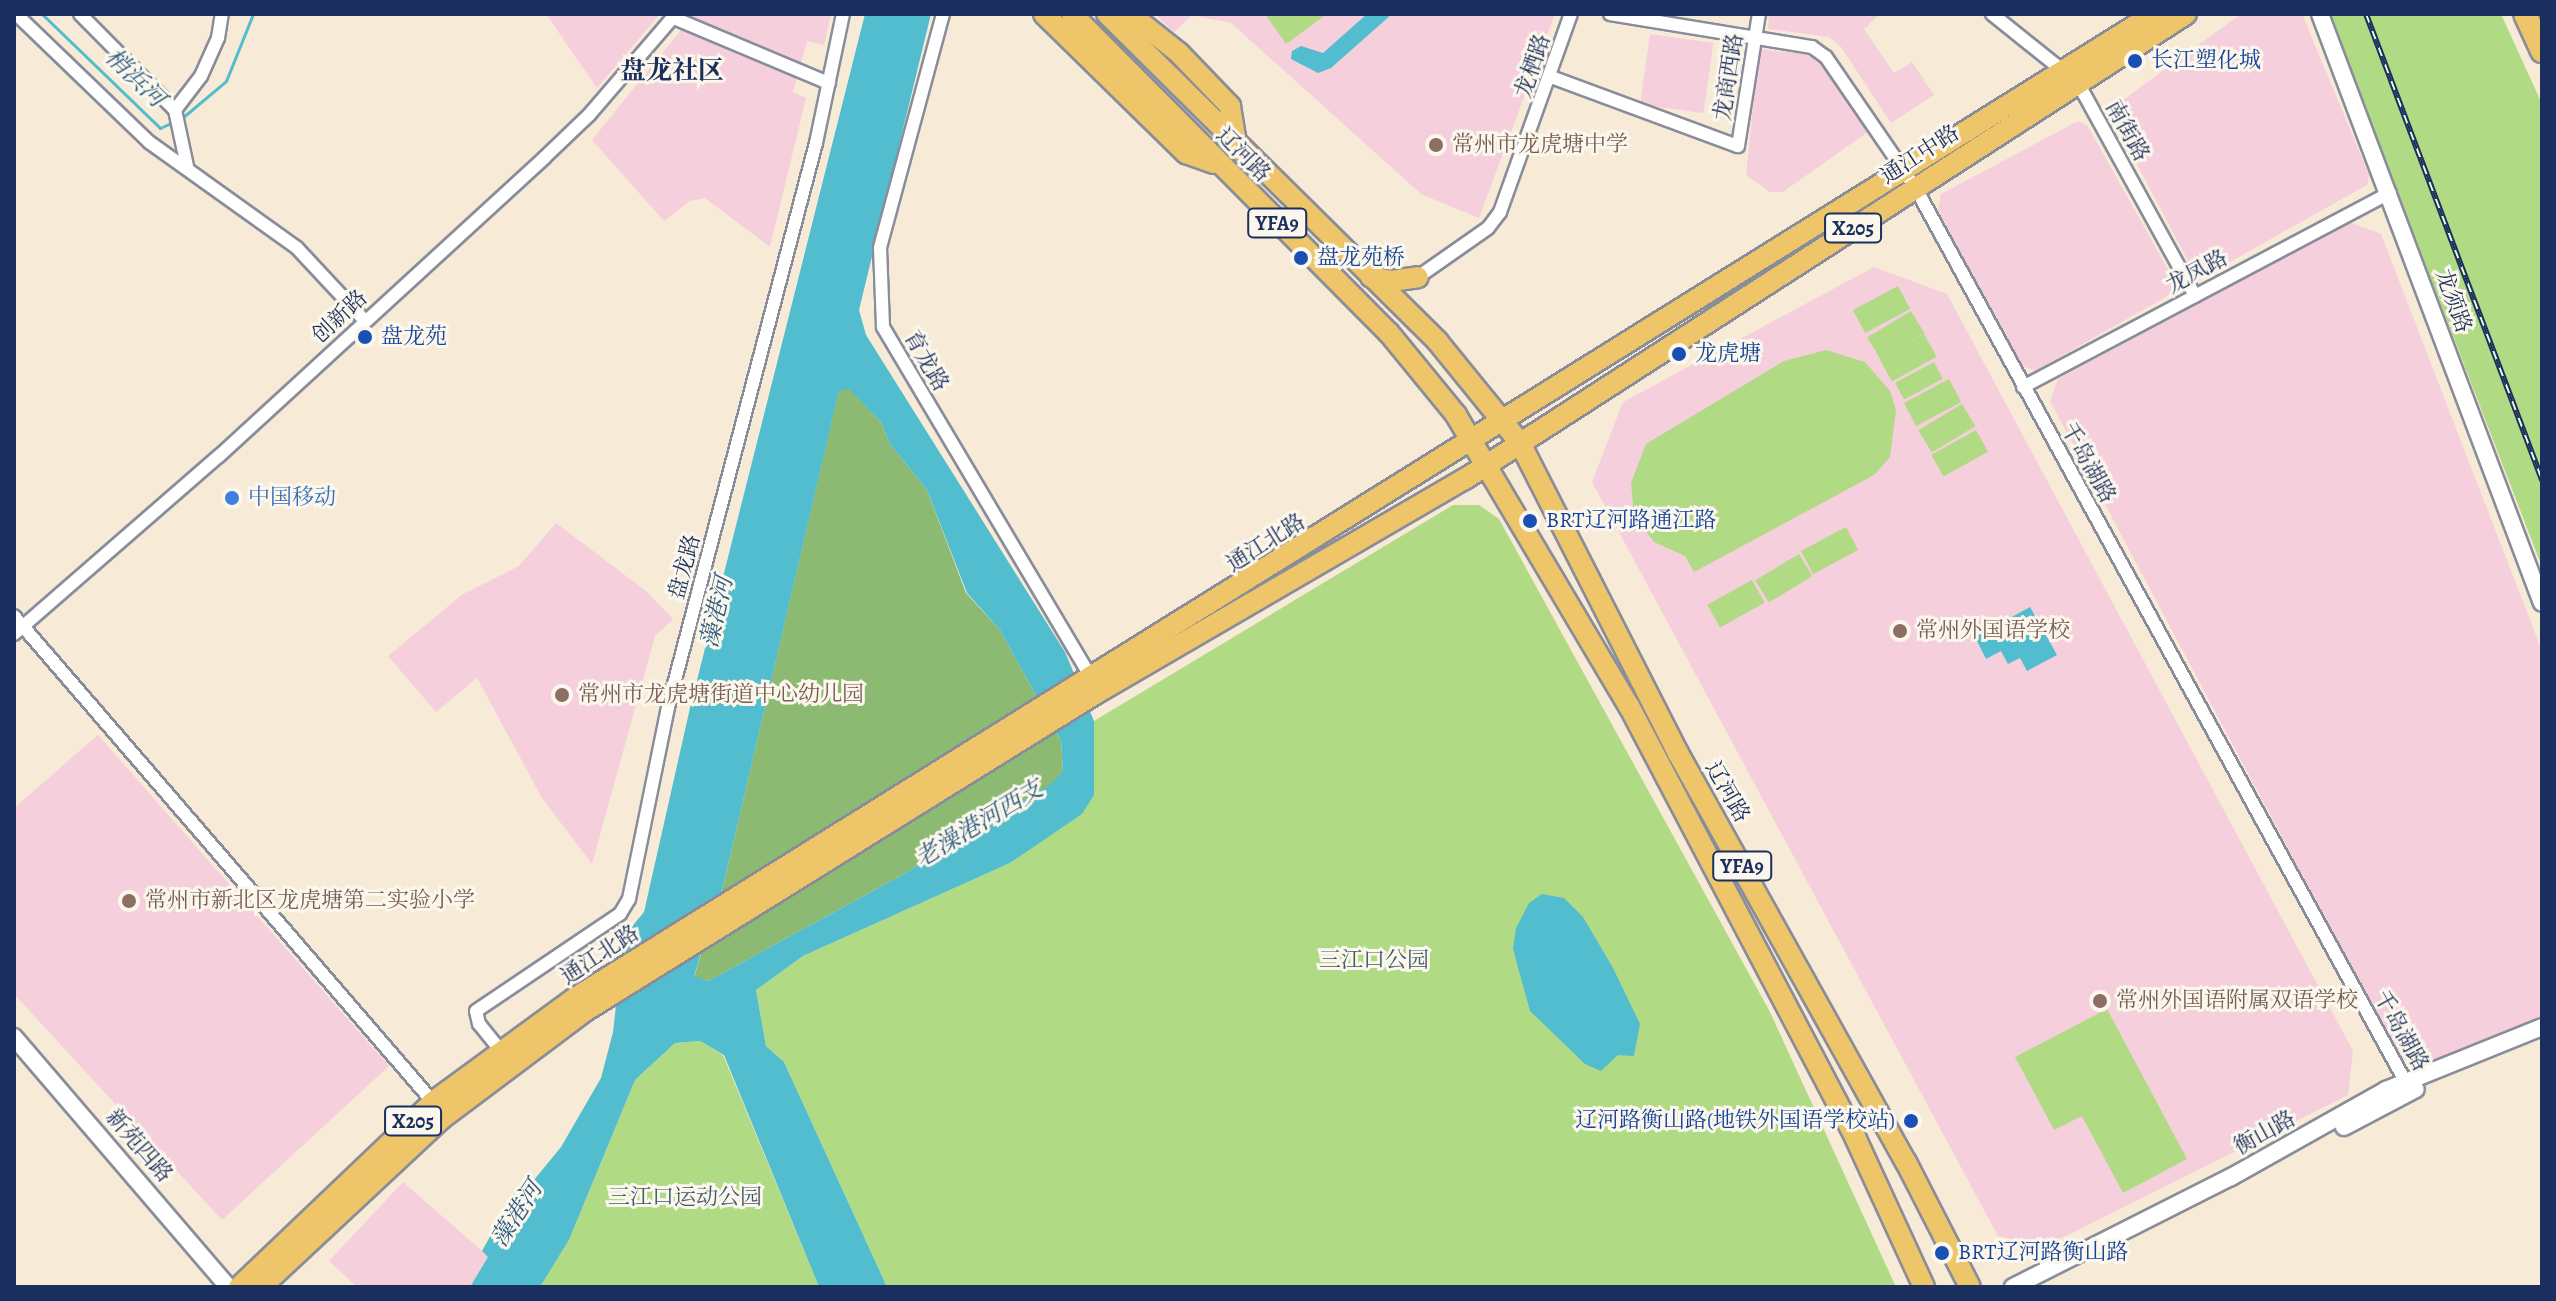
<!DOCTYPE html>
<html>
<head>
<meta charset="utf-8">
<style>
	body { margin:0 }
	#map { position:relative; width:2556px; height:1301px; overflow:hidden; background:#f7ebd7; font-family:Alegreya,"Noto Serif SC",serif }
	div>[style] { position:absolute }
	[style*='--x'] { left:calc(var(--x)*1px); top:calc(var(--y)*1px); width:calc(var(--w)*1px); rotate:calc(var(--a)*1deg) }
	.built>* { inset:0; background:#f5cfdb; transform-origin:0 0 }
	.green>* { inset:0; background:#b1da85; transform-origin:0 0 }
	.forest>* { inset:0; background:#8cba72 }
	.water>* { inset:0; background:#52bdce }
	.stream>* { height:3px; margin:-1.5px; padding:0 1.5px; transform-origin:1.5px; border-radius:1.5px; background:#52bdce }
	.roads { filter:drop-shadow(2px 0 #898d9a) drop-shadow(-2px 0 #898d9a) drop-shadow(0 2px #898d9a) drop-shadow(0 -2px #898d9a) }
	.minor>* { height:12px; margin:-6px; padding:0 6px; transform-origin:6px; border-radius:6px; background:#fff }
	.tertiary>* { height:16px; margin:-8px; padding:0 8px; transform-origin:8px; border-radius:8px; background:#fff }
	.primary>* { height:20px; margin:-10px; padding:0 10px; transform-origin:10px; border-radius:10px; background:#eec569 }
	.motorway>* { height:22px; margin:-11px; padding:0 11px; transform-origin:11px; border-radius:11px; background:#eec569 }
	.rail>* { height:6px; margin-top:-3px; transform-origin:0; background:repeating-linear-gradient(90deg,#fbf7ec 0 9px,#1b2f5e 0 18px); box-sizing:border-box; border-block:2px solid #1b2f5e }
	.dots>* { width:22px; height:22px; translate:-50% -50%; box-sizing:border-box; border:4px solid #fbf7ec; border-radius:50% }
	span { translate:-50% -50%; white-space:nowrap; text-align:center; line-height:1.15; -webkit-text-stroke:6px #fbf7ec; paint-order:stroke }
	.shield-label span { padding:2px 6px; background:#fbf7ec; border:2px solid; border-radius:6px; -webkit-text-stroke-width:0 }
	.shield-label { font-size:20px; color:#1b2f5e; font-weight:700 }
	.transit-label { font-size:22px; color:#164399 }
	.left { translate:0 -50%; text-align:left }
	.right { translate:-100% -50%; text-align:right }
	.street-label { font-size:22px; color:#1b2f5e }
	.education-label { font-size:22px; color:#785e54 }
	.shop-label { font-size:22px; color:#366cbe }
	.park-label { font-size:22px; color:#405a68 }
	.water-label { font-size:24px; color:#2c5a80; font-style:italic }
	.quarter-label { font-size:26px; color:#1b2f5e; font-weight:700 }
	.frame { position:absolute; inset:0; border:16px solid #1b2f5e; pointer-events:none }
</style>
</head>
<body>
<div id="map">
	<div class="built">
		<div style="clip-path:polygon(546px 14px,660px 14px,597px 88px)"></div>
		<div style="clip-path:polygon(694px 14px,831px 14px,824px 45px,807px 41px,793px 92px,806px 98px,770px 247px,705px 198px,690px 201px,664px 221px,592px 140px)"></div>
		<div style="clip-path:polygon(1155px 14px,1555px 14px,1479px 218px,1421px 194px,1231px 23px,1192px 15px,1174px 32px)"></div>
		<div style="clip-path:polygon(1769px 14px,1880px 14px,1864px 29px,1894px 73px,1912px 62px,1934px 95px,1891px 123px,1841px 47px,1829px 37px,1768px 29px)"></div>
		<div style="clip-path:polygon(2241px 14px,2302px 14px,2369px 175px,2367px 185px,2203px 277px,2195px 274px,2112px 117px,2116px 105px)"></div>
		<div style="left:1650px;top:34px;width:64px;height:71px;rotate:8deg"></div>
		<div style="clip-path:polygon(1759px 49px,1805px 54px,1821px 63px,1869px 131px,1783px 192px,1770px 192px,1746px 175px)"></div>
		<div style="clip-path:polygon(2078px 121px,2087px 125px,2174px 280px,2173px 293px,2035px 371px,2022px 366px,1938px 210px,1941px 194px)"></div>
		<div style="clip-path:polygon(2349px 222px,2381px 234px,2542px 651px,2542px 1015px,2431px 1067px,2399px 1057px,2050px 401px,2058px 379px)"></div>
		<div style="clip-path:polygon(1874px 267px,1947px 294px,2353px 1051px,2348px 1095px,2044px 1247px,1998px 1236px,1592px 482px,1623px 402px)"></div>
		<div style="clip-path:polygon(556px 523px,646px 591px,673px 619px,655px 636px,592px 864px,542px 798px,477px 678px,436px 712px,388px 656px,463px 594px,519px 566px)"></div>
		<div style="clip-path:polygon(98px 735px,389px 1066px,222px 1220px,14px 994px,14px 808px)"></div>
		<div style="clip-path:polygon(403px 1182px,489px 1257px,470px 1287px,357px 1287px,329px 1261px)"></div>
	</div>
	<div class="green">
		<div style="clip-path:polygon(1265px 14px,1327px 14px,1286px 44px)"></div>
		<div style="clip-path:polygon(2329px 14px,2501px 14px,2542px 104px,2542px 567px)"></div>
		<div style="left:1898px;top:286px;width:26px;height:51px;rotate:62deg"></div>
		<div style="left:1911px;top:311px;width:26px;height:51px;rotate:59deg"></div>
		<div style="left:1924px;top:334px;width:26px;height:51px;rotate:61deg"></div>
		<div style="clip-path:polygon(1826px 350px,1865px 362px,1890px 391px,1896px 410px,1890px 457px,1874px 475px,1694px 572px,1685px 556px,1654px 542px,1634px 515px,1631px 483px,1646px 444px,1784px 361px)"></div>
		<div style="left:1934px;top:362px;width:19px;height:44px;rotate:62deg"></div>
		<div style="left:1949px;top:379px;width:26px;height:51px;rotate:62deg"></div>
		<div style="left:1962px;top:404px;width:26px;height:51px;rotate:59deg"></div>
		<div style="left:1976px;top:430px;width:25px;height:51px;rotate:61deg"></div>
		<div style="clip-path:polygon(1453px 505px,1479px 505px,1499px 519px,1770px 1012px,1896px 1287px,887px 1287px,784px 1062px,766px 1046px,756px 990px,803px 956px,1010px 863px,1081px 814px,1094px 795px,1094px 721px)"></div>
		<div style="left:1846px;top:527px;width:26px;height:51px;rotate:62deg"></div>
		<div style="left:1799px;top:554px;width:26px;height:51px;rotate:59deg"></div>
		<div style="left:1752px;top:580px;width:26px;height:51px;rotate:61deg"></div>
		<div style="clip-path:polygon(2107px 1009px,2187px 1159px,2123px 1193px,2082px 1116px,2054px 1130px,2015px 1057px)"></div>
		<div style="clip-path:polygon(700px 1041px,723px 1055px,819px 1287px,540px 1287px,569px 1240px,635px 1080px,675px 1043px)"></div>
	</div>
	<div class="forest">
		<div style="clip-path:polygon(849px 388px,881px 422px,890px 444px,927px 490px,966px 593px,1000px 630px,1061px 741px,1063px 771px,1052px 784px,902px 875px,708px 981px,694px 977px,724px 882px,839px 390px)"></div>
	</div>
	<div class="water">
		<div style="clip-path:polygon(evenodd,865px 14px,931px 14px,859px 310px,866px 335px,1065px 652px,1094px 721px,1094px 795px,1082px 814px,1010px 863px,803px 956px,756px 990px,766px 1046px,784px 1062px,887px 1287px,819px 1287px,724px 1055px,700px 1041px,675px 1043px,635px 1080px,569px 1240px,540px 1287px,470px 1287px,488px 1257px,482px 1251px,514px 1193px,525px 1191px,561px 1147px,601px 1078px,613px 1032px,624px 936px,644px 912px,690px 708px,865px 14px,849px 389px,881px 422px,890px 444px,927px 490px,967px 593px,1000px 630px,1061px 741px,1063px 771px,1051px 784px,902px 875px,708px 981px,694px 976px,724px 882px,839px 391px,849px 389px)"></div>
		<div style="clip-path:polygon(1367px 14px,1392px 14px,1331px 68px,1318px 73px,1291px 59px,1292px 51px,1301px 46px,1323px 53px)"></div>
		<div style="clip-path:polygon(2030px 607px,2057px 655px,2027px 671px,2020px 658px,2008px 664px,2001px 651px,1986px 659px,1975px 637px)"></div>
		<div style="clip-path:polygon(1542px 894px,1564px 898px,1583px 917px,1613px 968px,1640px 1024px,1634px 1056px,1618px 1055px,1601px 1071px,1585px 1064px,1530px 1011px,1513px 949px,1516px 928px,1529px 903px)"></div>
	</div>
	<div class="stream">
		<div style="--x:42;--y:14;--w:164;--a:44"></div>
		<div style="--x:160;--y:128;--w:17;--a:-25"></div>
		<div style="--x:182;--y:118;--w:57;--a:-40.1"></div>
		<div style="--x:226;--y:81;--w:72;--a:-68.1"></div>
	</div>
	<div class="roads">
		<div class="minor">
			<div style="--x:16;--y:14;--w:185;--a:43.9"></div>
			<div style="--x:149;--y:142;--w:182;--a:35.6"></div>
			<div style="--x:297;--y:248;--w:100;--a:47"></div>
			<div style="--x:80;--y:14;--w:135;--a:45.3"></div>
			<div style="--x:943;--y:14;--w:242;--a:105.1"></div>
			<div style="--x:880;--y:248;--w:79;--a:87.8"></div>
			<div style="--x:883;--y:327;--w:413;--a:59.3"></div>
			<div style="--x:1610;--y:14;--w:205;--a:9.3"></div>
			<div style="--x:1812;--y:47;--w:17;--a:36"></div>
			<div style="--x:1826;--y:57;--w:158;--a:55.6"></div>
			<div style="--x:1915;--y:187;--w:1030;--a:61.27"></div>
			<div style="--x:1992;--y:14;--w:110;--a:38.7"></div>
			<div style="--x:2078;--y:83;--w:243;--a:61.2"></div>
			<div style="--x:674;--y:18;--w:168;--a:22.8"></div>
			<div style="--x:1551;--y:77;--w:199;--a:20.3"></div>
			<div style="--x:1738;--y:146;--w:134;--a:-81"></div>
			<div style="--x:187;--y:166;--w:57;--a:-102.1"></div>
			<div style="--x:175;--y:110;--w:43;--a:-52.6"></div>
			<div style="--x:201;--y:76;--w:42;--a:-65.9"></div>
			<div style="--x:218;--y:38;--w:24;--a:-81"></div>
			<div style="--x:1418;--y:277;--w:85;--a:-35"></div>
			<div style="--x:1488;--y:228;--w:20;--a:-53"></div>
			<div style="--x:1500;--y:212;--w:210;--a:-70.3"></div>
			<div style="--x:2023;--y:387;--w:415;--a:-27.9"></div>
			<div style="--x:14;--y:616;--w:642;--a:49.23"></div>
			<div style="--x:14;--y:634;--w:271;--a:-41"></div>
			<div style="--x:219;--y:456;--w:441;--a:-42.5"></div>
			<div style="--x:544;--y:158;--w:62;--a:-43.7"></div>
			<div style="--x:589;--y:115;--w:133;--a:-49.3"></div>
			<div style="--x:501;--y:1051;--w:35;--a:-129"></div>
			<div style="--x:479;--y:1024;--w:13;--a:-103"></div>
			<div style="--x:476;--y:1011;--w:174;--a:-34"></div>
			<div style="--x:620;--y:914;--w:17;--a:-59"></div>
			<div style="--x:629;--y:899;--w:196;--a:-78.5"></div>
			<div style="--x:668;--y:707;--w:583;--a:-75.3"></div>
			<div style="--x:816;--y:143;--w:132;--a:-78.2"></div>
		</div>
		<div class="tertiary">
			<div style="--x:2320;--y:14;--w:629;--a:69.35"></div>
			<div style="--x:14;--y:1037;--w:329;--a:49.4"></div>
			<div style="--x:2344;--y:1127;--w:81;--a:-27.8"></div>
			<div style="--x:2013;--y:1287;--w:244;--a:-26.8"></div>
			<div style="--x:2231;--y:1177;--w:178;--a:-29.3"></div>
			<div style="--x:2386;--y:1090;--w:168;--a:-22"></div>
		</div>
		<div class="primary">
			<div style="--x:1044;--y:14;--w:199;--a:44.4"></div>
			<div style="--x:1186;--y:153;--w:29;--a:20"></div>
			<div style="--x:1072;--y:14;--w:450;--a:45.2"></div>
			<div style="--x:1389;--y:333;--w:106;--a:50.7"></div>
			<div style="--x:1456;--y:415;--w:339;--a:59.3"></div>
			<div style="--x:1629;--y:706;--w:487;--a:62.3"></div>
			<div style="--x:1855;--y:1137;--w:165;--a:65.3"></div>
			<div style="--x:1107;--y:14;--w:466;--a:44.7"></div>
			<div style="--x:1438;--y:342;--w:130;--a:50.9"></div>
			<div style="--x:1520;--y:443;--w:348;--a:63"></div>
			<div style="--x:1678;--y:753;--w:468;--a:60.9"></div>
			<div style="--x:1906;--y:1162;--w:140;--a:62.9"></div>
			<div style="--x:1130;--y:14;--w:63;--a:38.5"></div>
			<div style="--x:1179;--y:53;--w:74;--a:46.1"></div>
			<div style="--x:1230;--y:106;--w:44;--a:80.8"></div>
			<div style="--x:1371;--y:277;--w:20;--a:11"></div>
			<div style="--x:1391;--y:281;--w:27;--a:-8"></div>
			<div style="--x:239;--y:1287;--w:268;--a:-43.6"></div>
			<div style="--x:433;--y:1102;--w:176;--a:-36.2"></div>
			<div style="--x:575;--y:998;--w:1861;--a:-31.93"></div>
			<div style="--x:261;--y:1287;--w:246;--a:-43"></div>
			<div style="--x:441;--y:1119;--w:180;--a:-36.9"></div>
			<div style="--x:585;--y:1011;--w:600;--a:-31.86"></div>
			<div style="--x:1095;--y:694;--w:428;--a:-30.2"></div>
			<div style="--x:1465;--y:479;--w:858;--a:-32.82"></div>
		</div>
		<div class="motorway">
			<div style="--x:2525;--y:14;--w:41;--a:65.3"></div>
		</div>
	</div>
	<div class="rail">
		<div style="--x:2366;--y:14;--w:499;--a:69.3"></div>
	</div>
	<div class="dots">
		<div style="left:2135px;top:61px;background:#1a4fb4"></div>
		<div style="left:1436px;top:145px;background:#8d6e63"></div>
		<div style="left:1301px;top:258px;background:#1a4fb4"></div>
		<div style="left:365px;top:337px;background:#1a4fb4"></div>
		<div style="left:1679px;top:354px;background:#1a4fb4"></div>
		<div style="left:232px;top:498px;background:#3f7fe0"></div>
		<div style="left:1530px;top:521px;background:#1a4fb4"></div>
		<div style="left:1900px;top:631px;background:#8d6e63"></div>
		<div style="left:562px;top:695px;background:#8d6e63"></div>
		<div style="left:129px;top:901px;background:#8d6e63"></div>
		<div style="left:2100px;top:1001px;background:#8d6e63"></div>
		<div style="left:1911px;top:1121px;background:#1a4fb4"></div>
		<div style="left:1942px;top:1253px;background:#1a4fb4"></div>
	</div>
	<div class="shield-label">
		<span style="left:1277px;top:223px">YFA9</span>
		<span style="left:1853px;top:228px">X205</span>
		<span style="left:1742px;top:866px">YFA9</span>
		<span style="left:413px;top:1121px">X205</span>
	</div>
	<div class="transit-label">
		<span class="left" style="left:2151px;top:61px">长江塑化城</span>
		<span class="left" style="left:1317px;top:258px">盘龙苑桥</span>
		<span class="left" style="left:381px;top:337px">盘龙苑</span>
		<span class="left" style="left:1695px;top:354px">龙虎塘</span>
		<span class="left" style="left:1546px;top:521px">BRT辽河路通江路</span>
		<span class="right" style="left:1895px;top:1121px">辽河路衡山路(地铁外国语学校站)</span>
		<span class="left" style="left:1958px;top:1253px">BRT辽河路衡山路</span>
	</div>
	<div class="street-label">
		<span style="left:1533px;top:66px;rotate:-71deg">龙栖路</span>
		<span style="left:1729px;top:77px;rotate:-81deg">龙商西路</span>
		<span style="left:2127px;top:131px;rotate:61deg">南街路</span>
		<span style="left:1243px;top:155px;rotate:45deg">辽河路</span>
		<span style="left:1920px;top:155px;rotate:-33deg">通江中路</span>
		<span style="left:2197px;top:272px;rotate:-28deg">龙凤路</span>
		<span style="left:2453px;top:301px;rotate:70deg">龙须路</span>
		<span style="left:340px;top:317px;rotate:-43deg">创新路</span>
		<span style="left:926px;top:361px;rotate:60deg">育龙路</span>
		<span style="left:2088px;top:463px;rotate:61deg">千岛湖路</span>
		<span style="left:1266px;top:543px;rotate:-32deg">通江北路</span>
		<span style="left:685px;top:567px;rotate:-75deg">盘龙路</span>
		<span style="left:1727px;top:792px;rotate:60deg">辽河路</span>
		<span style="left:600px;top:955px;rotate:-33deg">通江北路</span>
		<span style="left:2401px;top:1031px;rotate:61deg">千岛湖路</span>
		<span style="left:2265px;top:1133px;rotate:-29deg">衡山路</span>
		<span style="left:139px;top:1146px;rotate:49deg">新苑四路</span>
	</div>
	<div class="education-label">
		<span class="left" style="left:1452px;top:145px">常州市龙虎塘中学</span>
		<span class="left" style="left:1916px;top:631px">常州外国语学校</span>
		<span class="left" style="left:578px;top:695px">常州市龙虎塘街道中心幼儿园</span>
		<span class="left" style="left:145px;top:901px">常州市新北区龙虎塘第二实验小学</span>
		<span class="left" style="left:2116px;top:1001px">常州外国语附属双语学校</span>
	</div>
	<div class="shop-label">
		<span class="left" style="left:248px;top:498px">中国移动</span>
	</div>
	<div class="park-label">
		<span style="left:1374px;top:961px">三江口公园</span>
		<span style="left:685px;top:1198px">三江口运动公园</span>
	</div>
	<div class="water-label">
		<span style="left:135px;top:78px;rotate:44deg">梢浜河</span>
		<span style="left:717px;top:612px;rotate:-77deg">藻港河</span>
		<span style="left:979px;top:824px;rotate:-31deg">老澡港河西支</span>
		<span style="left:517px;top:1214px;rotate:-57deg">藻港河</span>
	</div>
	<div class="quarter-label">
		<span style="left:672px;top:71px">盘龙社区</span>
	</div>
	<div class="frame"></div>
</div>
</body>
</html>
